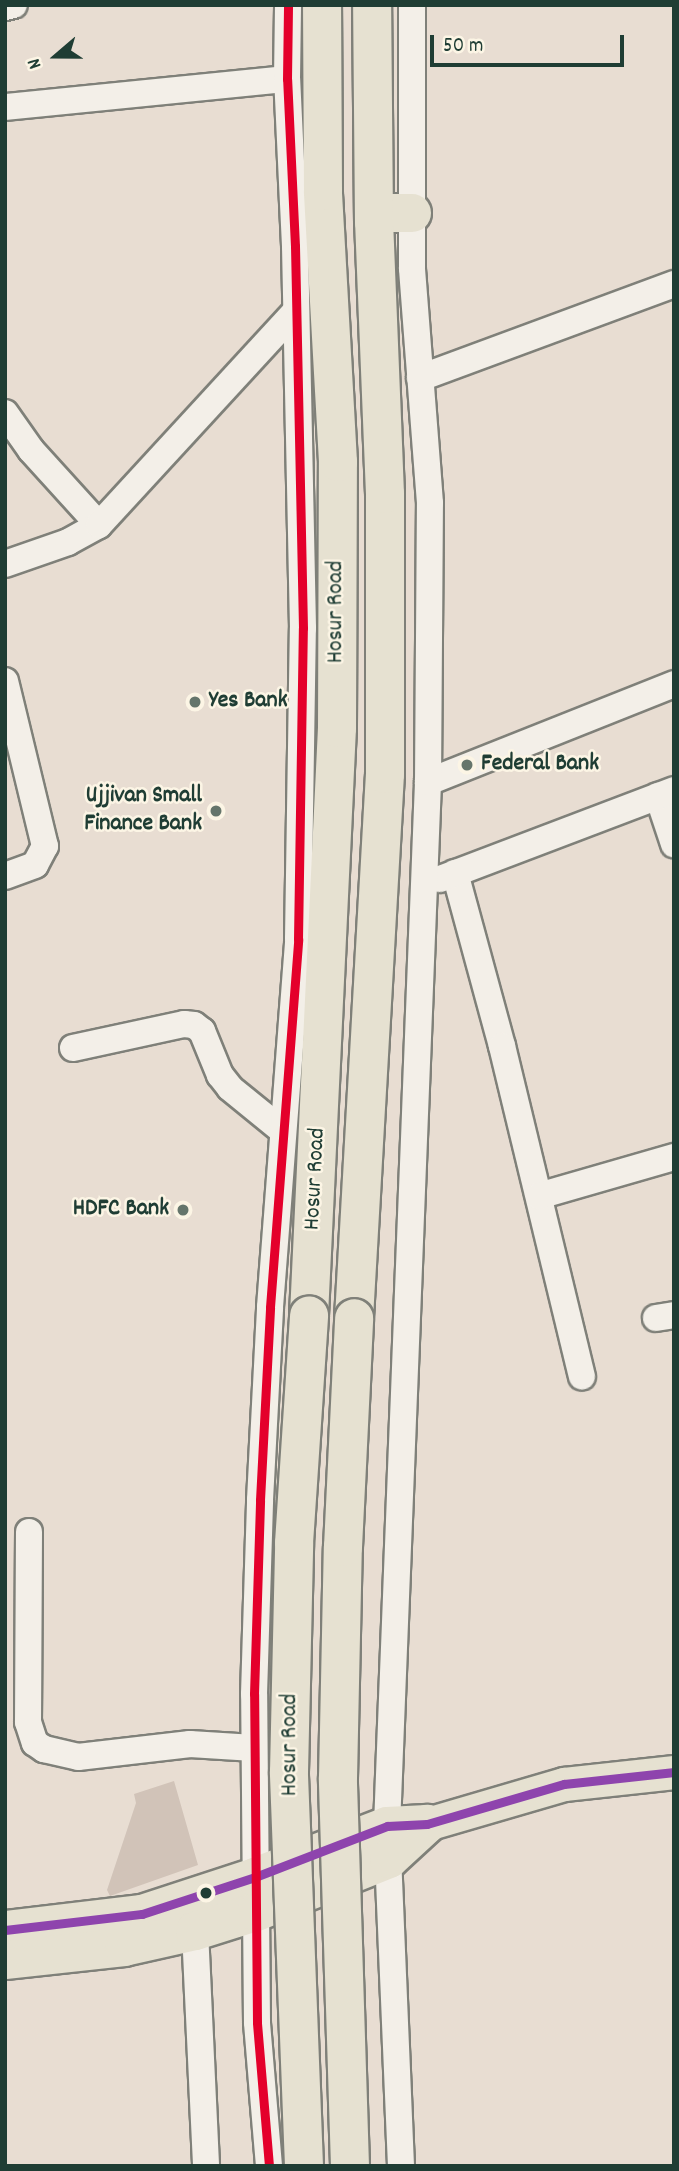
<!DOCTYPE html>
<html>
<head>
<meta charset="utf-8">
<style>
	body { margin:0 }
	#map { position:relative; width:679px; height:2171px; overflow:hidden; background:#e8ddd2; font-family:Dekko,sans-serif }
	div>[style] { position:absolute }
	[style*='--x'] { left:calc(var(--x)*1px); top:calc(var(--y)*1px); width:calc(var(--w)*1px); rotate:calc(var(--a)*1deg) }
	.building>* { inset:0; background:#d1c3b8 }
	.roads { filter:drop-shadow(2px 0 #7f8079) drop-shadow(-2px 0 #7f8079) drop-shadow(0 2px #7f8079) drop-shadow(0 -2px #7f8079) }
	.minor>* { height:26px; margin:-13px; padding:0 13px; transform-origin:13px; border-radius:13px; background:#f3efe8 }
	.major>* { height:33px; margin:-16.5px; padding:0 16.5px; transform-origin:16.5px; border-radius:16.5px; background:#e6e1d1 }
	.highway>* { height:38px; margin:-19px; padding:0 19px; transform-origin:19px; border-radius:19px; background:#e6e1d1 }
	.bridges { filter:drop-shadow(2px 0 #7f8079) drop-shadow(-2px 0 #7f8079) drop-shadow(0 2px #7f8079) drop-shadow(0 -2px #7f8079) }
	.highway-bridge>* { height:38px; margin:-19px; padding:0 19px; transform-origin:19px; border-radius:19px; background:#e6e1d1 }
	.bus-1>* { height:9px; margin:-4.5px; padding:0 4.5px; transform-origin:4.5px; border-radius:4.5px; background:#8e44ad }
	.bus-2>* { height:9px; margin:-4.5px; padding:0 4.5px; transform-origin:4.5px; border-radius:4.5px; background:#e4002b }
	.dots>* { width:19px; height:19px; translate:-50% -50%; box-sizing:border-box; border:4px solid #fcf5e5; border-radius:50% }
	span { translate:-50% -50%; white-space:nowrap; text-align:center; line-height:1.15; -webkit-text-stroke:5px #fcf5e5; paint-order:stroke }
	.street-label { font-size:24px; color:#1f3d34 }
	.poi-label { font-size:24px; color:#1f3d34; font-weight:700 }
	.left { translate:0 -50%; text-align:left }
	.right { translate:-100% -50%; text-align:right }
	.frame { position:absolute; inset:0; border:7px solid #1f3d34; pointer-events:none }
	.north { position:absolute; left:21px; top:21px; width:70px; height:70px; -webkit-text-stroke:5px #fcf5e5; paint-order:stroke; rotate:250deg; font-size:19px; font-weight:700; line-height:28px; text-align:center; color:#1f3d34 }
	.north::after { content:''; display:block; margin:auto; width:24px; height:32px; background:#1f3d34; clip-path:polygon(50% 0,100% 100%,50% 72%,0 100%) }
	.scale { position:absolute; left:430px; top:35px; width:194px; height:32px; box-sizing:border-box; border:4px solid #1f3d34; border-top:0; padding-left:9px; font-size:21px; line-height:24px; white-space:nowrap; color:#1f3d34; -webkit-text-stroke:5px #fcf5e5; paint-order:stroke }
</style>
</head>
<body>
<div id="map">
	<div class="building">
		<div style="clip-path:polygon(174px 1781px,198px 1865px,110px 1896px,107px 1890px,136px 1803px,134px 1794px)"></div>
	</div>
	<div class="roads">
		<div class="minor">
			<div style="--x:5;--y:7;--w:9;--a:-13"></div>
			<div style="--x:5;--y:107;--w:283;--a:-5.7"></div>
			<div style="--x:420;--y:378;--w:271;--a:-20.3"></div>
			<div style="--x:5;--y:413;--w:45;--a:54.9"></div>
			<div style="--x:31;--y:450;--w:101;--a:47.8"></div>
			<div style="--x:5;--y:564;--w:67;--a:-19.2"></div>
			<div style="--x:68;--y:542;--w:35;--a:-29"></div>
			<div style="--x:99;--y:525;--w:288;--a:-47.4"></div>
			<div style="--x:5;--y:681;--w:170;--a:76.4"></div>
			<div style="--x:45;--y:846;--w:21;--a:118"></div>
			<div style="--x:35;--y:865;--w:32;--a:160"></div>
			<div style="--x:428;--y:782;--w:265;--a:-21.7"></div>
			<div style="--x:658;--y:796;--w:51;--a:71.6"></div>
			<div style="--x:455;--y:873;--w:179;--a:74.8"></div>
			<div style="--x:502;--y:1046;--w:340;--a:76.4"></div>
			<div style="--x:440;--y:879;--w:250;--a:-20.8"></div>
			<div style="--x:73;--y:1048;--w:114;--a:-12.2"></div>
			<div style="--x:184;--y:1024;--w:10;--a:6"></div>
			<div style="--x:194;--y:1025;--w:10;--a:37"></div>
			<div style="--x:202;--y:1031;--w:48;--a:67.8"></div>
			<div style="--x:220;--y:1075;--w:16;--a:52"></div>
			<div style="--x:230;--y:1088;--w:68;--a:39.1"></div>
			<div style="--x:539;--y:1196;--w:141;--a:-16.1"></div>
			<div style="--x:656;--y:1318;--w:18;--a:-9"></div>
			<div style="--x:29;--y:1532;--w:190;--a:90.3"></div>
			<div style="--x:28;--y:1722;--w:22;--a:72"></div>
			<div style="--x:35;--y:1743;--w:11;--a:34"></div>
			<div style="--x:44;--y:1749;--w:35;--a:13"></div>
			<div style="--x:78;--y:1757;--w:113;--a:-6.6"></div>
			<div style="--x:190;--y:1744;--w:64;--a:3.6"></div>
			<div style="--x:195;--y:1931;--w:235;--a:87.3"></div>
			<div style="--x:269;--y:2166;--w:144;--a:-94.8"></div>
			<div style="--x:257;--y:2022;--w:328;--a:-90.5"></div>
			<div style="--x:254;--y:1694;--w:194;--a:-88.2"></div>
			<div style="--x:260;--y:1500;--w:193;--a:-87"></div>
			<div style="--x:270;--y:1307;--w:369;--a:-85.6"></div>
			<div style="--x:298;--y:939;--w:311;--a:-89.1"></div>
			<div style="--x:303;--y:628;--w:382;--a:-91.2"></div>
			<div style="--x:295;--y:246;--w:167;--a:-92.7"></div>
			<div style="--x:287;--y:79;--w:74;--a:-89.2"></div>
			<div style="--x:401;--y:2166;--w:340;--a:-92.4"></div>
			<div style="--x:387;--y:1826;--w:1045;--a:-87.75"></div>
			<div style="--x:428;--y:782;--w:279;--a:-89.6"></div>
			<div style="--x:430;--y:503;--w:236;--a:-94.4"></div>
			<div style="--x:412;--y:268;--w:263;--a:-90"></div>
		</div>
		<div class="major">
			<div style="--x:427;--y:1824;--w:143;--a:-16.3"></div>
			<div style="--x:564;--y:1784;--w:111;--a:-6.2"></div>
		</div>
		<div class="highway">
			<div style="--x:374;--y:213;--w:38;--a:0"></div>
			<div style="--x:309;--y:1315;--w:588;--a:-87.27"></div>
			<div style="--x:337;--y:728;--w:266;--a:-89.8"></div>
			<div style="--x:338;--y:462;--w:271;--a:-93.2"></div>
			<div style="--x:323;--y:191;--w:186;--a:-90.3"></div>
			<div style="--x:354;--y:1318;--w:545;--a:-86.74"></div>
			<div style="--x:385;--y:774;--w:280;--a:-90"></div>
			<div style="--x:385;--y:494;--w:272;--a:-92.3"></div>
			<div style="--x:374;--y:222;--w:217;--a:-90.5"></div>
			<div style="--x:5;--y:1930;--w:138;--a:-6.7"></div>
			<div style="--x:142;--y:1914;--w:119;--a:-18.1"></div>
			<div style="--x:255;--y:1877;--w:142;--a:-21.1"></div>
			<div style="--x:387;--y:1826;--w:40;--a:-2.9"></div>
			<div style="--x:5;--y:1960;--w:120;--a:-6.2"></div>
			<div style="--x:124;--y:1947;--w:73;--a:-12.7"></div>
			<div style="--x:195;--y:1931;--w:64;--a:-17.3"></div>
			<div style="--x:256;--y:1912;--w:143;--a:-21.7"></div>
			<div style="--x:389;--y:1859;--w:52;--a:-42.6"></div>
		</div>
	</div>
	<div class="bridges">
		<div class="highway-bridge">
			<div style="--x:304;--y:2166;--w:394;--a:-92.2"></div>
			<div style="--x:289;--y:1772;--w:229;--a:-88.7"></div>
			<div style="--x:294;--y:1543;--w:228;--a:-86.2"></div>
			<div style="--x:350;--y:2166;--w:388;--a:-91.8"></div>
			<div style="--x:338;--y:1778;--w:231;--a:-88.8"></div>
			<div style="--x:343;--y:1547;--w:229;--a:-87.2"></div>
		</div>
	</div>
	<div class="bus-1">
		<div style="--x:5;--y:1930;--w:138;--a:-6.7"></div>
		<div style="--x:142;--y:1914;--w:119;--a:-18.1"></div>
		<div style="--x:255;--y:1877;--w:142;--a:-21.1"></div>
		<div style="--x:387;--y:1826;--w:40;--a:-2.9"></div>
		<div style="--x:427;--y:1824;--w:143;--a:-16.3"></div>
		<div style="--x:564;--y:1784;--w:111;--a:-6.2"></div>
	</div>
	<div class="bus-2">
		<div style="--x:269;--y:2166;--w:144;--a:-94.8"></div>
		<div style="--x:257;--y:2022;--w:328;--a:-90.5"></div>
		<div style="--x:254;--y:1694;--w:194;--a:-88.2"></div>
		<div style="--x:260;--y:1500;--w:193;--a:-87"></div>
		<div style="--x:270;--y:1307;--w:369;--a:-85.6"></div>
		<div style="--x:298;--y:939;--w:311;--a:-89.1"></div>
		<div style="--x:303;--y:628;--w:382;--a:-91.2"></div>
		<div style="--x:295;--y:246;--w:167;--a:-92.7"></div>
		<div style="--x:287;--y:79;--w:74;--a:-89.2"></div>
	</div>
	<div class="dots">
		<div style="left:195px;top:702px;background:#65756b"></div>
		<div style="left:467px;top:765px;background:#65756b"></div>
		<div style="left:216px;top:811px;background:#65756b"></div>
		<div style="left:183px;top:1210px;background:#65756b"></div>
		<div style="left:206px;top:1893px;background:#1f3d34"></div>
	</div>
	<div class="street-label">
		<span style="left:337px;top:612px;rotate:-90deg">Hosur Road</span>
		<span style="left:316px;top:1179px;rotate:-87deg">Hosur Road</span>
		<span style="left:291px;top:1745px;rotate:-90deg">Hosur Road</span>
	</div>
	<div class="poi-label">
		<span class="left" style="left:209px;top:702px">Yes Bank</span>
		<span class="left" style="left:481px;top:765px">Federal Bank</span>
		<span class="right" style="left:202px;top:811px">Ujjivan Small<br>Finance Bank</span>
		<span class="right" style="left:169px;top:1210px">HDFC Bank</span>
	</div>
	<div class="frame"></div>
	<div class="north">N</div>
	<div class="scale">50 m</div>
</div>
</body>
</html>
